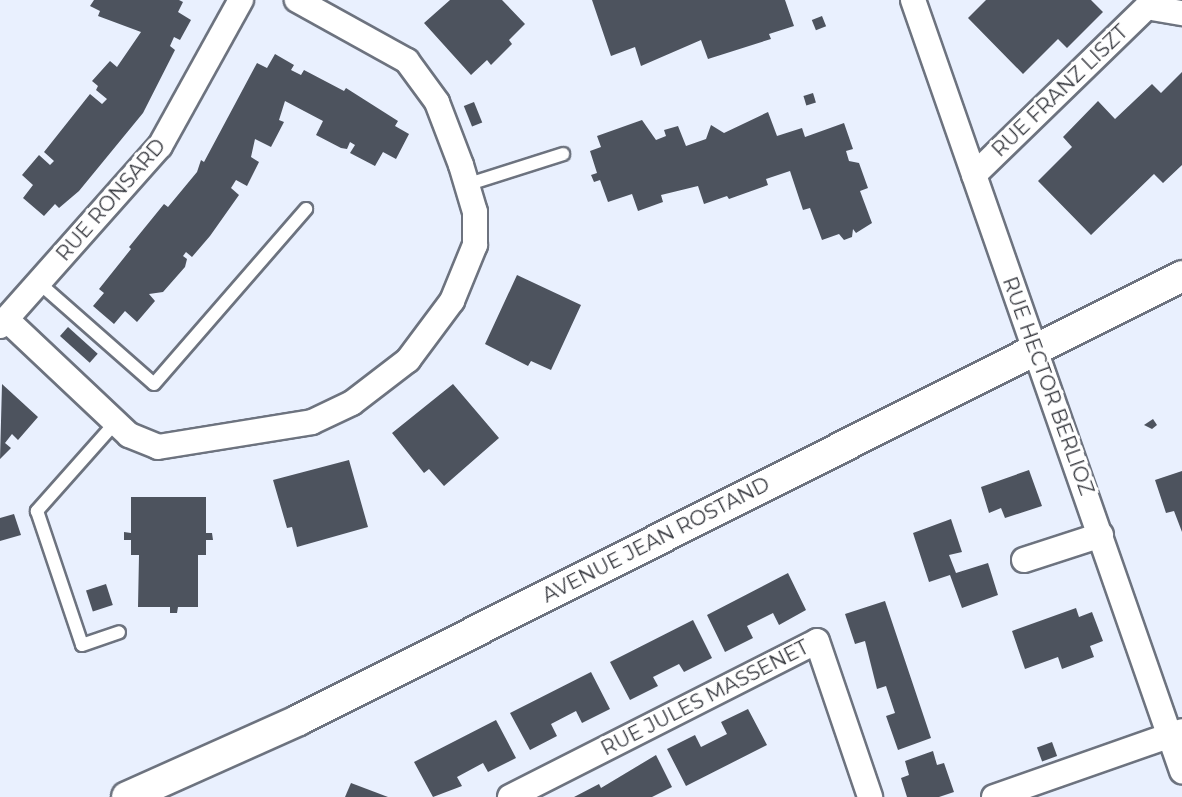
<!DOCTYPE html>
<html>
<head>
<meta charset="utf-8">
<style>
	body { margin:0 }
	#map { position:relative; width:1182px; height:797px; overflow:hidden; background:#e9f0fe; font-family:Montserrat,sans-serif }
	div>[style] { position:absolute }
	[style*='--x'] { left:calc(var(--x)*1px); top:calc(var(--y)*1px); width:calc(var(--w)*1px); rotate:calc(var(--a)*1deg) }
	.building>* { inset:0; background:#4d535e; transform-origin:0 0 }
	.roads { filter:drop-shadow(2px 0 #6d737f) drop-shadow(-2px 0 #6d737f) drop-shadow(0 2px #6d737f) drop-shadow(0 -2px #6d737f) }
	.service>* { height:12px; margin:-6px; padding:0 6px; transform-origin:6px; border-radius:6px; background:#fff }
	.minor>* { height:24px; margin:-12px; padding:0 12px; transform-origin:12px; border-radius:12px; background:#fff }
	.tertiary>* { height:30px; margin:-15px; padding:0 15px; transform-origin:15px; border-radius:15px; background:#fff }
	span { translate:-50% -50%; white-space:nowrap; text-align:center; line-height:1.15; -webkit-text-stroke:6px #fff; paint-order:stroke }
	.street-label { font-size:20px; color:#383a40 }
</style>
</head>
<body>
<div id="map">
	<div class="building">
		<div style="clip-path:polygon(94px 0,179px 0,183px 2px,178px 12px,191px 20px,180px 40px,174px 37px,170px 46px,175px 50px,143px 113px,79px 191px,59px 208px,55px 204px,44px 216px,23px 198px,33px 185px,22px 175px,39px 155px,50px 165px,54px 161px,44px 152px,90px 94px,102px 104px,107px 99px,96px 90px,98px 86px,92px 81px,110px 61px,117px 67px,141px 32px,98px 16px,100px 11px,90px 6px)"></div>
		<div style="clip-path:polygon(450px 0,502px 0,525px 24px,509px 40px,512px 44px,491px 65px,487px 60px,471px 75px,424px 23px)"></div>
		<div style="clip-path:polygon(592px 0,785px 0,794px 26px,769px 34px,771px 39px,708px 59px,701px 40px,641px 66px,635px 47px,611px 56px)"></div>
		<div style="clip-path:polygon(986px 0,1091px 0,1103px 12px,1067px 48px,1058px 39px,1023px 74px,968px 18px)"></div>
		<div style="left:822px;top:16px;width:11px;height:11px;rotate:68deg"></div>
		<div style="clip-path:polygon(275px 54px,294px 65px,291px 70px,301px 75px,304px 70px,344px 91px,346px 88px,398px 121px,395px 126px,409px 134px,396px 159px,383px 152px,375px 166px,350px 153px,355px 145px,350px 142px,347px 149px,341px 148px,316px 135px,323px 121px,285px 101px,279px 120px,284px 122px,271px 147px,255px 139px,251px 157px,259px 162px,247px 186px,236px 180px,231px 188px,239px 195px,210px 236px,192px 257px,186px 252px,183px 256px,187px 259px,185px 267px,163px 292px,149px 294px,155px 301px,137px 322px,125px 311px,114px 324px,93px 306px,104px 293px,99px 289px,131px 249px,129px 247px,164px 204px,168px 207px,197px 172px,201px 160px,204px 162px,257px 63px,267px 68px)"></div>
		<div style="clip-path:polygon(1182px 72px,1182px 165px,1163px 183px,1154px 174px,1091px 235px,1038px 181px,1072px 147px,1063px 137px,1098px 101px,1115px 119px,1152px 84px,1161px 93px)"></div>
		<div style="left:813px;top:93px;width:10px;height:10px;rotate:73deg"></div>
		<div style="left:474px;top:102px;width:22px;height:11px;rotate:68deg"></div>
		<div style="clip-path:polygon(768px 112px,777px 136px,802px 128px,805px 137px,844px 123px,853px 149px,846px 151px,849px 161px,859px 163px,868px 188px,860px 191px,872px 223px,856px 233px,853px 229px,852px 237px,844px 240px,839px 234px,822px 240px,810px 208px,803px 210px,790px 171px,766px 179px,768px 185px,729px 199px,727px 196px,704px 204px,698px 186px,661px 195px,663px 202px,638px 211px,632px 194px,608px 202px,600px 180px,594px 182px,591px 175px,597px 173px,590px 151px,601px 147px,597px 136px,642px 120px,656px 140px,666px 136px,664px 130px,678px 126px,686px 146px,706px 139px,711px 125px,724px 133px)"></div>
		<div style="clip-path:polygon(517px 275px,581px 305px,551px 370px,531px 361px,528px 366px,485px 344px)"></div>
		<div style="left:68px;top:327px;width:40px;height:12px;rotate:42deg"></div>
		<div style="clip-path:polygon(2px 384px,38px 417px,18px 440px,12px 434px,5px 443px,11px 448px,0 459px)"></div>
		<div style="clip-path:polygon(453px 384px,499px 438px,444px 486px,429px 469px,424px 473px,392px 433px)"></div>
		<div style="clip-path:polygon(1153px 419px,1157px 425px,1152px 429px,1144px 425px)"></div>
		<div style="clip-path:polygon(349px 460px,368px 527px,297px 547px,292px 527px,287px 528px,273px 480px)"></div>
		<div style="clip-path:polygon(1029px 470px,1042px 506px,1005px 518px,1001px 508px,989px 513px,981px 487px)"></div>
		<div style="clip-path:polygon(1182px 471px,1182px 532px,1174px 511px,1166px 513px,1155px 480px)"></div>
		<div style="clip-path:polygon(131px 497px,206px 497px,206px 533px,212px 533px,213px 540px,206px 540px,206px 555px,198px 555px,198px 607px,178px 607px,177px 613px,170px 613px,170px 607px,138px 607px,139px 555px,131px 555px,131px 540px,124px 540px,124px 532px,131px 533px)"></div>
		<div style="clip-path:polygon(14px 514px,21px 535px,0 541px,0 518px)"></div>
		<div style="clip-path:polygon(951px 519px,962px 552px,949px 555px,956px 573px,988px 563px,998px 595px,962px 608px,950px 575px,929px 582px,913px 533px)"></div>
		<div style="clip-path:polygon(788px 573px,806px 610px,779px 625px,773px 613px,747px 626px,753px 638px,725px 652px,707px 615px)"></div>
		<div style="left:106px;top:584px;width:22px;height:21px;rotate:72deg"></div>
		<div style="clip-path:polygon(885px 601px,931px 738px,898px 750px,886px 716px,895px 713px,886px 686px,877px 689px,865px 641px,855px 644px,845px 614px)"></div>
		<div style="clip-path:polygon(1076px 608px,1079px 617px,1092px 612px,1103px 641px,1090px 646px,1094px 657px,1062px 669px,1058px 657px,1025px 669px,1012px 631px)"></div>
		<div style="clip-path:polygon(693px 620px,712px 658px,684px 672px,679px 664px,653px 677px,658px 686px,630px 700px,610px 662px)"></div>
		<div style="clip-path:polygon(591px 672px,610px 709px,582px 723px,576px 711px,551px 724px,557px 736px,530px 750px,510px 713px)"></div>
		<div style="clip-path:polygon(748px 709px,767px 745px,686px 786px,667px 749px,695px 735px,701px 747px,727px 734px,721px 722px)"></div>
		<div style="clip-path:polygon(496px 720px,516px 758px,488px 772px,483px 763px,457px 777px,462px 786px,433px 797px,414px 762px)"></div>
		<div style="left:1052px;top:742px;width:15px;height:16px;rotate:70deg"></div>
		<div style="clip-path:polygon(933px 751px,937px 765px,944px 763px,954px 792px,939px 797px,907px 797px,901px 778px,909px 775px,905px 761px)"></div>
		<div style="clip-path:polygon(656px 755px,672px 787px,652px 797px,574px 797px,599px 784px,601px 788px)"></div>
		<div style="clip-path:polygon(351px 783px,388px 797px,345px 797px)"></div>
	</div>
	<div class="roads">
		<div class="service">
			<div style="--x:466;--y:185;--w:102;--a:-17.7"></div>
			<div style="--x:38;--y:282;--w:154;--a:41.3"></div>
			<div style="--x:154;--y:384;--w:232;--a:-49"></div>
			<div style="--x:115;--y:423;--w:118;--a:131.6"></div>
			<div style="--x:37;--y:511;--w:141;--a:71.4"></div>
			<div style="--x:82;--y:645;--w:39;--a:-19"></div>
		</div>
		<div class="minor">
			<div style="--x:913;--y:0;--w:817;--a:70.77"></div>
			<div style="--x:974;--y:175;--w:241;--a:-44.2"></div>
			<div style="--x:1147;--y:7;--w:36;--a:10"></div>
			<div style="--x:6;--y:319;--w:169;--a:43.3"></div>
			<div style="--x:129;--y:435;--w:31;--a:22"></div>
			<div style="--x:158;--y:447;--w:156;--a:-9.2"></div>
			<div style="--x:312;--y:422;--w:44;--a:-25.4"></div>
			<div style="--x:352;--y:403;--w:71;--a:-37.5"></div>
			<div style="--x:408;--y:360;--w:74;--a:-53.3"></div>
			<div style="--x:452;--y:301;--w:61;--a:-67.7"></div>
			<div style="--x:475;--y:245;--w:33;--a:-90"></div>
			<div style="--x:475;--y:212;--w:49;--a:-106.6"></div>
			<div style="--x:461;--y:165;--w:67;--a:-110.9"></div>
			<div style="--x:437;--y:102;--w:51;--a:-126.2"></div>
			<div style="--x:407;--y:61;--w:126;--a:-151"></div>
			<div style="--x:0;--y:326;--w:241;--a:-48.4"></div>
			<div style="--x:160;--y:146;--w:167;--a:-61"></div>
			<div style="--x:1024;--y:560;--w:81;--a:-18"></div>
			<div style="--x:510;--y:797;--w:344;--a:-26.9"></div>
			<div style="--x:817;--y:641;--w:165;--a:71.2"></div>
			<div style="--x:994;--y:797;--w:199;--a:-19.3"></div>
		</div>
		<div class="tertiary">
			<div style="--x:127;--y:797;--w:188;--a:-24.1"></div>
			<div style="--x:299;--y:720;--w:988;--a:-26.69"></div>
		</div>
	</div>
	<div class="street-label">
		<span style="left:1060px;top:91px;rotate:-44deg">RUE FRANZ LISZT</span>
		<span style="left:111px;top:200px;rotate:-49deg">RUE RONSARD</span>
		<span style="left:1048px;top:386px;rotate:70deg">RUE HECTOR BERLIOZ</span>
		<span style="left:656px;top:540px;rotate:-27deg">AVENUE JEAN ROSTAND</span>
		<span style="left:705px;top:698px;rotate:-27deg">RUE JULES MASSENET</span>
	</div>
</div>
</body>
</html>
